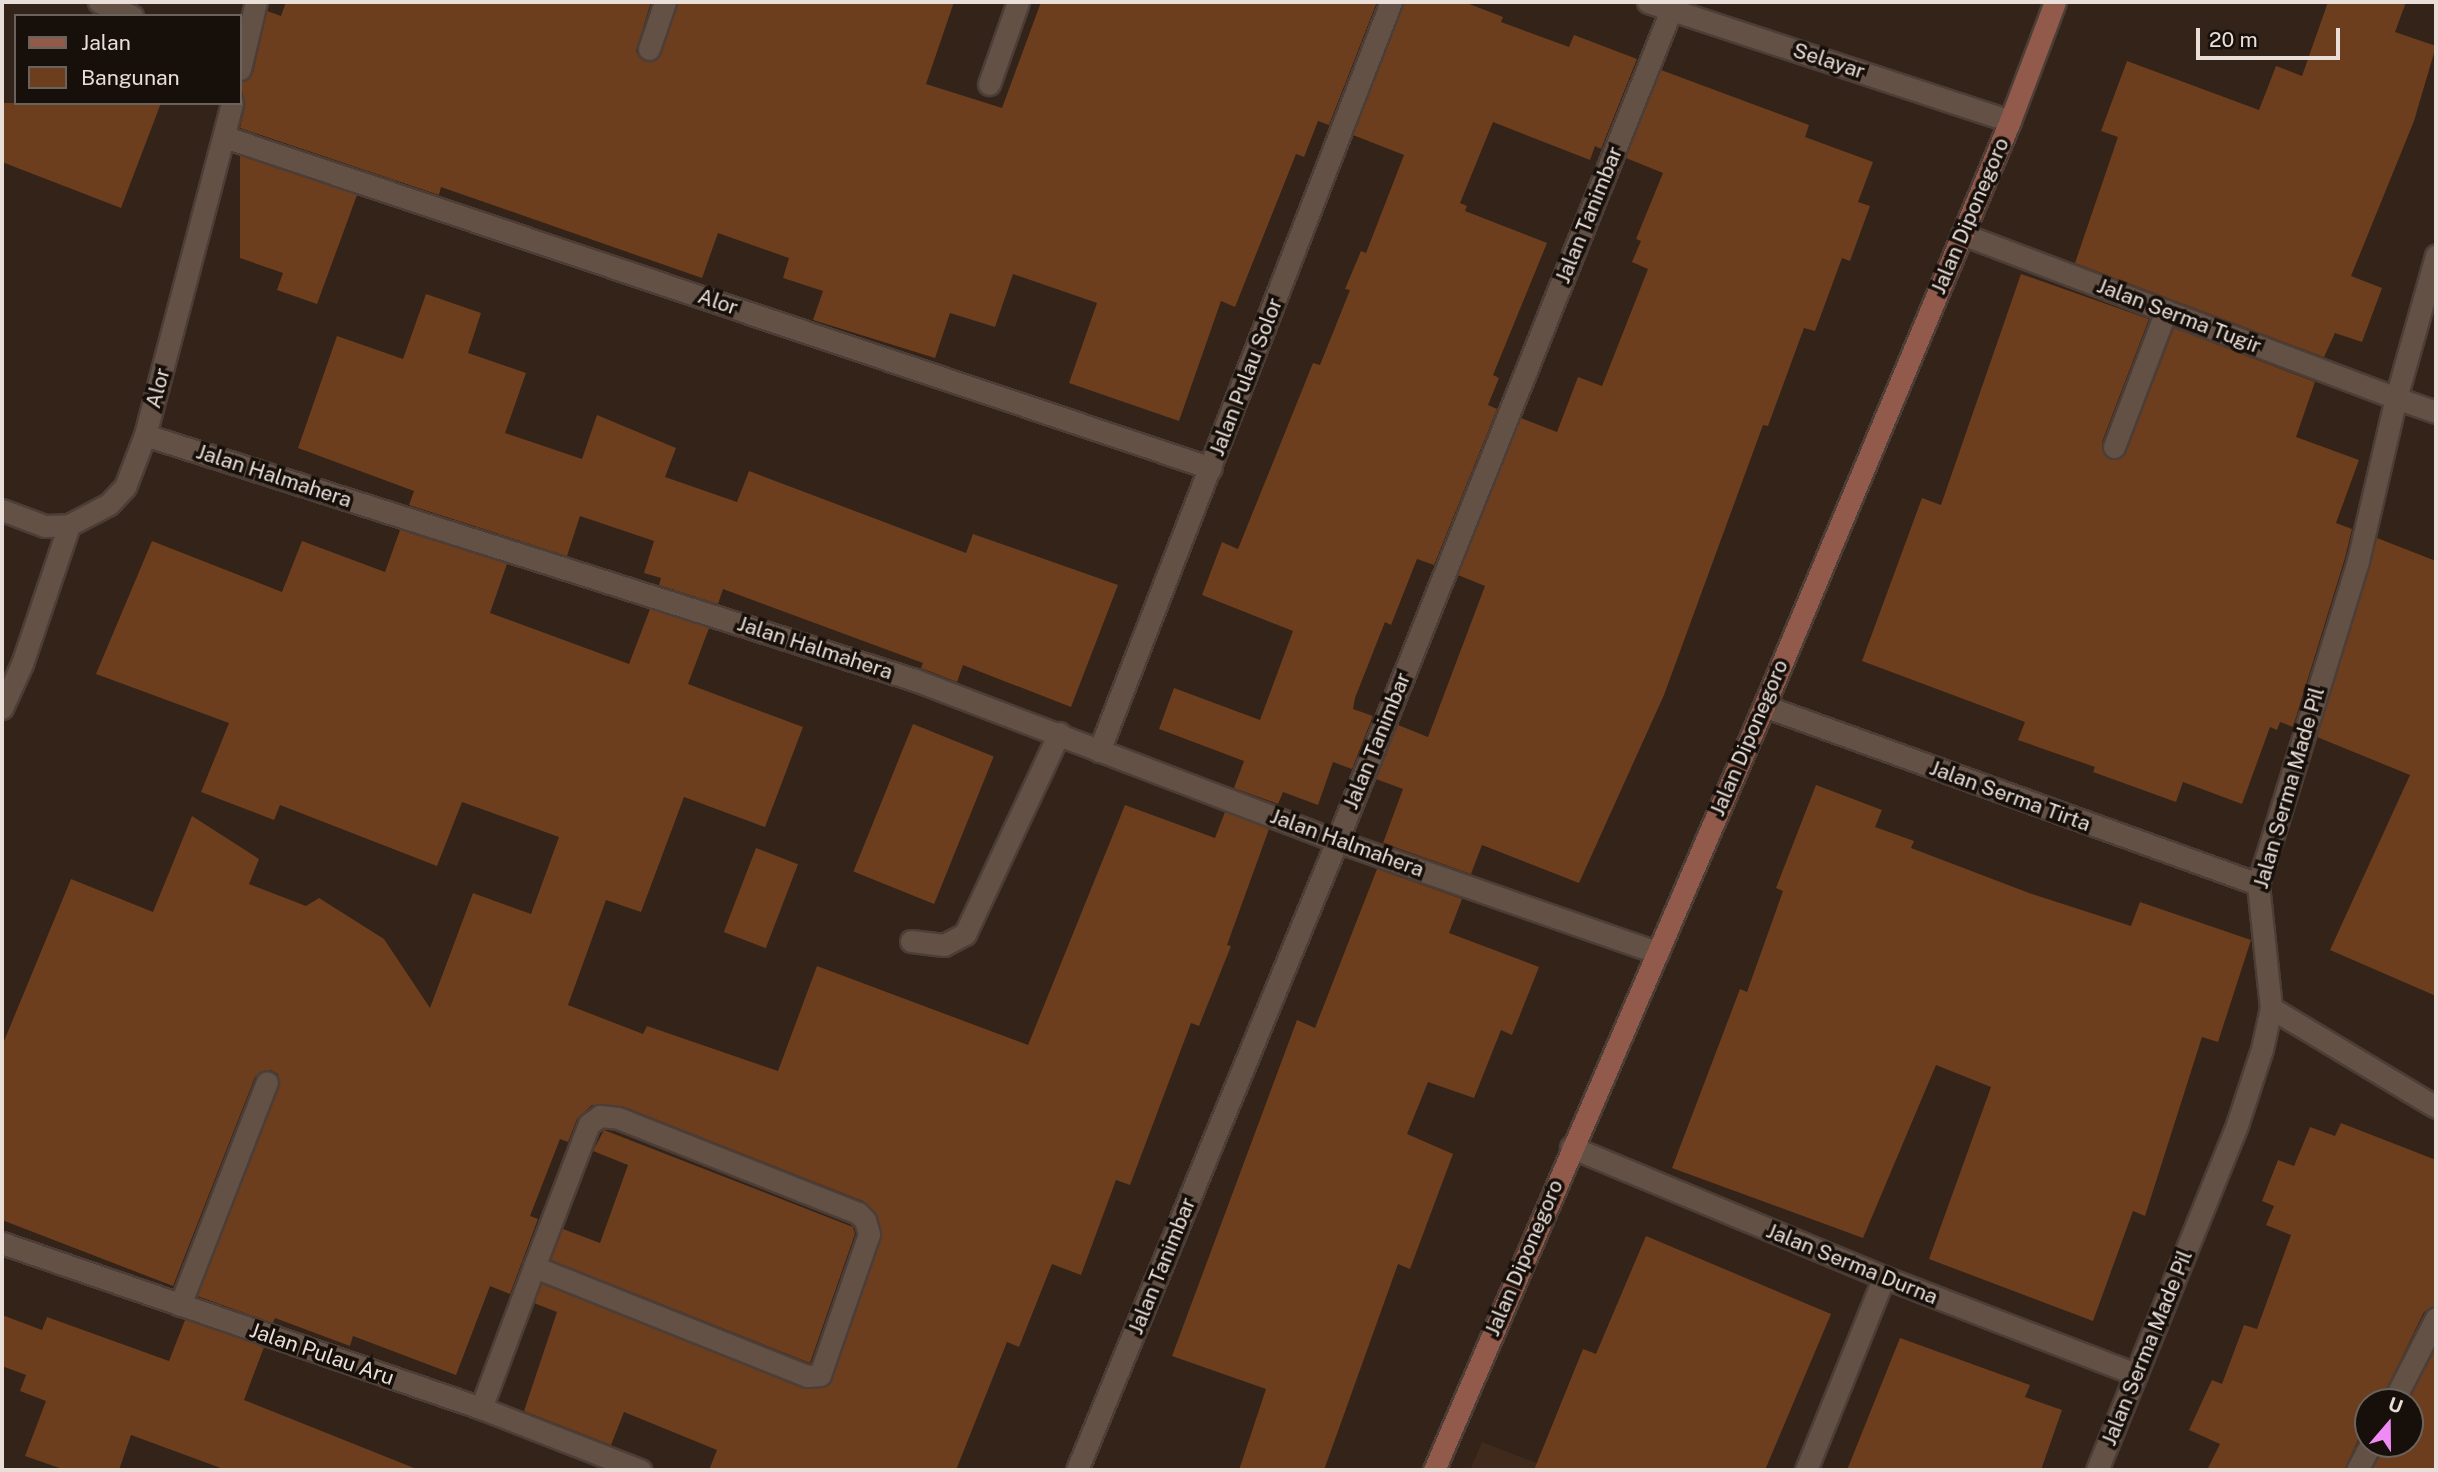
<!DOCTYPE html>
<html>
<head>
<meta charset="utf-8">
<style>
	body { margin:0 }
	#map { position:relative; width:2438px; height:1472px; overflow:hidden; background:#332319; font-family:"Public Sans",sans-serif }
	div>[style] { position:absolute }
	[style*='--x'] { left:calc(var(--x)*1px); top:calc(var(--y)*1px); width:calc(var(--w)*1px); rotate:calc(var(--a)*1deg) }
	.built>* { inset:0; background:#402a1c }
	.building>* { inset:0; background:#6c3e1d; transform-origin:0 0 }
	.roads { filter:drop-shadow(2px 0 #4c3e37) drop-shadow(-2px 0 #4c3e37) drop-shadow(0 2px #4c3e37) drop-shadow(0 -2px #4c3e37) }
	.lane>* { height:21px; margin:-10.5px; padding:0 10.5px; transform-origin:10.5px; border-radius:10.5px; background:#635146 }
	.street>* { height:21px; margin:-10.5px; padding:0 10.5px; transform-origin:10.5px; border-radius:10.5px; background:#635146 }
	.secondary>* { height:21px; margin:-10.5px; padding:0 10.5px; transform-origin:10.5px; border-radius:10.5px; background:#915a4b }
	span { translate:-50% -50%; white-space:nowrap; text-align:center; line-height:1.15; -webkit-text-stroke:7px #160f0a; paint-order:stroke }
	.street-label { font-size:21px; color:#e9ded8 }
	.frame { position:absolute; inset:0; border:4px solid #e9ded8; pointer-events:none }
	.legend { position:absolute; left:14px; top:14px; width:228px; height:91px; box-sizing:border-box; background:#160f0a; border:2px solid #6a625c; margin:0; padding:9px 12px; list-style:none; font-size:21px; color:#e9ded8 }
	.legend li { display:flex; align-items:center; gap:14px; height:35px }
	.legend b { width:35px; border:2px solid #6a625c }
	.north { position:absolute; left:2354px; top:1388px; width:70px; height:70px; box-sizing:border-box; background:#160f0a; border:2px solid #6a625c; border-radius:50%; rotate:20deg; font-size:19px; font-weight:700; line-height:28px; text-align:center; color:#e9ded8 }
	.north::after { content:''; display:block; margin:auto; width:24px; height:32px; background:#f08bf6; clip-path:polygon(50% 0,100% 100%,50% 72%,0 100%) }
	.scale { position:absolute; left:2196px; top:28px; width:144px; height:32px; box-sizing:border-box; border:4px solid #e9ded8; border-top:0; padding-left:9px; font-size:21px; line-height:24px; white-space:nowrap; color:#e9ded8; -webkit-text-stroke:5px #160f0a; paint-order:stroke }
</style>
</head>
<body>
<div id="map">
	<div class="built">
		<div style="clip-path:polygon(1482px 1442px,1554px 1470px,1470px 1470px)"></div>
	</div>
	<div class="building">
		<div style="clip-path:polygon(286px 2px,651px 2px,636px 51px,640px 58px,651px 62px,661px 53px,678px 2px,954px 2px,926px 84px,1002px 108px,1041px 2px,1377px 2px,1329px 125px,1318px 121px,1304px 157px,1296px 154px,1235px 307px,1221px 301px,1179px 421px,1069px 383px,1097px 303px,1013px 274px,995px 327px,950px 313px,935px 358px,813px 320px,823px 291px,783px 278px,789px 258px,718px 233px,702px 278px,441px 187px,439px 195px,240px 128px,245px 106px,240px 82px,253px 73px,267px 11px,281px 16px)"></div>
		<div style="clip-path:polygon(1404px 2px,1464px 2px,1503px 17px,1501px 22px,1569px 47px,1574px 35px,1637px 59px,1601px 149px,1595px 146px,1590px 160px,1493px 122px,1460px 203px,1467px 206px,1465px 211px,1547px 243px,1493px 375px,1499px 378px,1488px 405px,1497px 409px,1434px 565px,1417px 559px,1391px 625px,1385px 622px,1355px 698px,1353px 709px,1373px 716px,1352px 769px,1333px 762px,1318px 805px,1283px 792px,1278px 804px,1234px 788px,1244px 761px,1159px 729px,1174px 688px,1260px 720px,1293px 631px,1202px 595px,1222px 542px,1238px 549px,1313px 363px,1320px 365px,1350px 290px,1345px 289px,1361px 251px,1366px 253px,1404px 155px,1353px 135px)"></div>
		<div style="clip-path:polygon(2328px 2px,2406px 2px,2395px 32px,2436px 46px,2414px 121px,2351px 276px,2382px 288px,2362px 342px,2335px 333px,2324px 357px,2075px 263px,2118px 137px,2101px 131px,2127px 61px,2259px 110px,2276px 66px,2302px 76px)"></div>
		<div style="clip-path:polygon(1661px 70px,1809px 125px,1805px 137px,1873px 162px,1858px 202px,1870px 206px,1850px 261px,1842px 258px,1815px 331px,1804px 328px,1768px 426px,1763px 425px,1664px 695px,1579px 883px,1482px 845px,1471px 874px,1383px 843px,1403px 789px,1376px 779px,1398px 725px,1428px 737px,1485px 586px,1458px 575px,1521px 418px,1557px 432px,1578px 377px,1602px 386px,1648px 269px,1632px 262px,1641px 241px,1636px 239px,1663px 173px,1626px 158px)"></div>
		<div style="clip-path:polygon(2px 103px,161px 103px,121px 208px,2px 162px)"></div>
		<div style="clip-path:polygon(240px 156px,357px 195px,317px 304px,277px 290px,283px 273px,240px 258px)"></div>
		<div style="clip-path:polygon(2021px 274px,2149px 319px,2102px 442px,2109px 459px,2117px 460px,2126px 452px,2174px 328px,2315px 382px,2296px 437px,2359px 460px,2336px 523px,2352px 529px,2345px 558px,2293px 727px,2280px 722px,2277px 730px,2270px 727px,2242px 804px,2183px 782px,2176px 802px,2093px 772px,2095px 767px,2018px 740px,2025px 722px,1862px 661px,1922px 498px,1941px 505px)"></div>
		<div style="clip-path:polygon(426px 294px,481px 313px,468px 353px,526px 373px,505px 433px,582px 459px,597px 415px,676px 448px,665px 477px,737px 502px,749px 471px,966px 553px,973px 534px,1118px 585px,1071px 707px,963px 665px,957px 682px,921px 668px,923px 663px,723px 589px,718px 604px,659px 585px,661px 578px,644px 573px,654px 541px,580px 516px,567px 556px,409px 505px,414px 491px,298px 448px,337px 336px,403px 359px)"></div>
		<div style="clip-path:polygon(400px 530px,507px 564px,490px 613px,629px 664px,650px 609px,709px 628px,688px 684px,803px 727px,765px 827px,684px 797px,641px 912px,606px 900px,568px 1005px,643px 1034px,647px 1026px,778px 1071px,817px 966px,1028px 1045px,1125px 805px,1215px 838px,1225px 812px,1269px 829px,1227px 945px,1231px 946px,1199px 1026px,1191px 1023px,1130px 1185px,1116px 1180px,1081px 1275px,1052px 1264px,1019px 1347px,1007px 1342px,956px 1470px,709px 1470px,717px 1450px,624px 1412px,611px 1445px,524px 1411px,557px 1312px,534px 1303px,542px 1284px,802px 1388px,827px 1386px,881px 1238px,877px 1216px,863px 1201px,622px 1106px,592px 1105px,577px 1119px,568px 1142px,560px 1139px,530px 1216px,538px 1219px,510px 1294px,490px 1286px,456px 1375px,353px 1336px,350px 1346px,275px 1318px,273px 1323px,197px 1296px,279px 1087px,278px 1074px,271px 1070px,255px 1077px,173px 1286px,2px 1220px,2px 1046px,71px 879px,153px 912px,192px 816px,259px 859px,249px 884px,306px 906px,319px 898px,384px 939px,430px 1008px,473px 893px,531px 914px,559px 837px,462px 802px,437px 866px,280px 805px,274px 820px,201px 792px,229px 723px,96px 674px,152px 541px,282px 592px,302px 541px,385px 572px)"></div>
		<div style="clip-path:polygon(2377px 538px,2436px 561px,2436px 996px,2330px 950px,2410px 775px,2317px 737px)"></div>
		<div style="left:913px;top:724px;width:87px;height:159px;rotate:22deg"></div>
		<div style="clip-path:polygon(1816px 785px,1882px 810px,1875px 827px,1914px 841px,1911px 848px,2029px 893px,2131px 926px,2140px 902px,2251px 940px,2218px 1042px,2202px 1037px,2145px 1216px,2133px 1211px,2093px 1321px,1929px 1259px,1991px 1087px,1936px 1065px,1863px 1238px,1672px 1168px,1740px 989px,1747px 992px,1783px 891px,1776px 888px)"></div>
		<div style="left:756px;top:848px;width:45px;height:90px;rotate:21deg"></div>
		<div style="clip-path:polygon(1377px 869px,1462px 899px,1449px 933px,1539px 967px,1512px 1035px,1501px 1030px,1474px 1098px,1428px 1082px,1407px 1134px,1453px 1154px,1410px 1269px,1398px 1264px,1324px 1470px,1239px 1470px,1266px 1389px,1172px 1356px,1297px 1020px,1315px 1028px)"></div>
		<div style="clip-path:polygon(2341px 1123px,2436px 1160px,2436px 1305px,2424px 1312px,2380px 1402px,2368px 1402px,2368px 1432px,2359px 1438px,2344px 1470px,2207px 1470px,2220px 1444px,2189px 1430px,2212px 1380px,2222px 1384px,2244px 1325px,2257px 1329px,2291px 1235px,2266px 1225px,2274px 1206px,2262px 1201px,2278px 1160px,2294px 1166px,2310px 1127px,2335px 1136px)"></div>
		<div style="clip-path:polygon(604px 1130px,853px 1227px,855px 1234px,810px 1363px,551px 1260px,563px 1229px,600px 1243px,628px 1165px,593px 1151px)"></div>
		<div style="clip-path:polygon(1646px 1236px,1831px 1314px,1765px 1470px,1534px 1470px,1583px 1349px,1596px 1354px)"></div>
		<div style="clip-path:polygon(2px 1315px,42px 1330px,47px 1317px,169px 1361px,185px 1320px,264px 1347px,244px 1400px,419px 1470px,226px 1470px,131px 1435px,119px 1470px,65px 1470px,25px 1456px,46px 1401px,20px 1391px,26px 1375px,2px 1366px)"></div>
		<div style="clip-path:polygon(1900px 1338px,2030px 1385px,2025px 1397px,2062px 1410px,2041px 1470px,1847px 1470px)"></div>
		<div style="clip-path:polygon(2436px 1346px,2436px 1470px,2372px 1470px,2384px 1444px,2410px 1444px,2408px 1402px)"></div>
	</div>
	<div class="roads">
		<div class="lane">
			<div style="--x:2396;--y:398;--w:42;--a:19.3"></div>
			<div style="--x:911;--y:941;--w:33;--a:7"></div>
			<div style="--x:944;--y:945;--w:24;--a:-28"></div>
			<div style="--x:965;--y:934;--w:222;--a:-64.9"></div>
		</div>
		<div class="street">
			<div style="--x:99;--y:2;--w:36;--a:23"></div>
			<div style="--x:1648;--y:2;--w:381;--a:18.2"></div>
			<div style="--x:649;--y:49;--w:50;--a:-71.2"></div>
			<div style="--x:240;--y:69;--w:69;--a:-76.6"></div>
			<div style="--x:989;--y:84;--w:87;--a:-70.5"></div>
			<div style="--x:225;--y:137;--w:1040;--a:18.56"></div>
			<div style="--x:1962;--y:234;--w:464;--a:20.7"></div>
			<div style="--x:145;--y:435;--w:808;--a:17.65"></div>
			<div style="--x:915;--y:680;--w:452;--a:20.9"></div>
			<div style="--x:1337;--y:841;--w:340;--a:19.2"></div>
			<div style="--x:2114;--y:447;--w:146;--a:-69.1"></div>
			<div style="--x:2;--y:510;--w:46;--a:20.4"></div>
			<div style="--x:45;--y:526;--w:24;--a:-2"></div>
			<div style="--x:69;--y:525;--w:45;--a:-27.7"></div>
			<div style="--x:109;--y:504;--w:23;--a:-47"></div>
			<div style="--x:125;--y:487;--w:56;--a:-69"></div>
			<div style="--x:145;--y:435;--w:343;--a:-75.3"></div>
			<div style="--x:1764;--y:706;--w:525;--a:19.82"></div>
			<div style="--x:2;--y:708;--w:48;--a:-65.6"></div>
			<div style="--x:22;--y:664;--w:147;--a:-71.3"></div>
			<div style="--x:1099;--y:751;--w:804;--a:-68.7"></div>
			<div style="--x:2271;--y:1008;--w:192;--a:31"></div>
			<div style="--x:1571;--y:1147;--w:339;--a:22.6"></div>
			<div style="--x:1884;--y:1277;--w:270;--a:21.1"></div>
			<div style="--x:2;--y:1243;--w:507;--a:19.01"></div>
			<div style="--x:481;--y:1408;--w:171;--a:21.3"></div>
			<div style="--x:180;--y:1305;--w:239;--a:-68.7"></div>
			<div style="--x:2393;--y:1402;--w:94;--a:-62.9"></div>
			<div style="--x:481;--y:1408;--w:151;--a:-69.4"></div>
			<div style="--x:534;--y:1267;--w:153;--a:-69"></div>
			<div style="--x:589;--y:1124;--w:14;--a:-36"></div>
			<div style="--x:600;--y:1116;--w:18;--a:6"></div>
			<div style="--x:618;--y:1118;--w:258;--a:21.6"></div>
			<div style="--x:858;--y:1213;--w:10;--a:45"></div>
			<div style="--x:865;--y:1220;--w:15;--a:74"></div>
			<div style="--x:869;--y:1234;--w:149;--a:109.2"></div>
			<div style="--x:820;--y:1375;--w:13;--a:176"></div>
			<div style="--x:807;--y:1376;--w:294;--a:-158.2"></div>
			<div style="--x:1077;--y:1470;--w:681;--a:-67.54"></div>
			<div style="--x:1337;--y:841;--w:896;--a:-68.1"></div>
			<div style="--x:1806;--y:1470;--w:208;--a:-68"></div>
			<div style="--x:2097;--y:1470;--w:372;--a:-67.9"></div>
			<div style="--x:2237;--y:1125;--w:80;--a:-71.8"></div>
			<div style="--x:2262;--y:1049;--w:42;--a:-77.6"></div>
			<div style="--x:2271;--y:1008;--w:125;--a:-96"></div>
			<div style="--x:2258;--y:884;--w:338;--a:-72.8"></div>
			<div style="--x:2358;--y:561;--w:167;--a:-76.9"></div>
			<div style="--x:2396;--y:398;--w:148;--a:-74.3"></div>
			<div style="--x:2357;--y:1470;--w:30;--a:-62"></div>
		</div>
		<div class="secondary">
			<div style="--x:1434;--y:1470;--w:832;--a:-66.64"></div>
			<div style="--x:1764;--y:706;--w:635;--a:-67.19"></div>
			<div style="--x:2010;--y:121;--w:127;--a:-69.3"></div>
		</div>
	</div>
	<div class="street-label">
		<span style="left:1829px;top:61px;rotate:18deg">Selayar</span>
		<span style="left:1589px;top:215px;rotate:-68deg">Jalan Tanimbar</span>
		<span style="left:1970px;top:216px;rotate:-67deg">Jalan Diponegoro</span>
		<span style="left:718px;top:302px;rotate:19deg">Alor</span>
		<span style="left:2179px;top:316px;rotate:21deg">Jalan Serma Tugir</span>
		<span style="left:1246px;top:377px;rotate:-69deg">Jalan Pulau Solor</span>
		<span style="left:158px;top:388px;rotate:-75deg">Alor</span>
		<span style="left:274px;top:476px;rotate:18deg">Jalan Halmahera</span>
		<span style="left:815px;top:648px;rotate:18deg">Jalan Halmahera</span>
		<span style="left:1749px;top:738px;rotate:-67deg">Jalan Diponegoro</span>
		<span style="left:1377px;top:741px;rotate:-68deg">Jalan Tanimbar</span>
		<span style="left:2289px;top:788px;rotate:-74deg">Jalan Serma Made Pil</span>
		<span style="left:2010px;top:796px;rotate:20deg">Jalan Serma Tirta</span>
		<span style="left:1347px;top:843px;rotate:20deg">Jalan Halmahera</span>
		<span style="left:1524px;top:1258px;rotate:-67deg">Jalan Diponegoro</span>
		<span style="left:1852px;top:1264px;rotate:22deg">Jalan Serma Durna</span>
		<span style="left:1162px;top:1266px;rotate:-68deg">Jalan Tanimbar</span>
		<span style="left:2147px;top:1348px;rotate:-68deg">Jalan Serma Made Pil</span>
		<span style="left:322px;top:1354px;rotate:19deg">Jalan Pulau Aru</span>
	</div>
	<div class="frame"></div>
	<ul class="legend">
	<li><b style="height:9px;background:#915a4b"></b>Jalan</li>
	<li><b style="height:19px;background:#6c3e1d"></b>Bangunan</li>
	</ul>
	<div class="north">U</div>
	<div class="scale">20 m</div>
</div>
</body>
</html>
